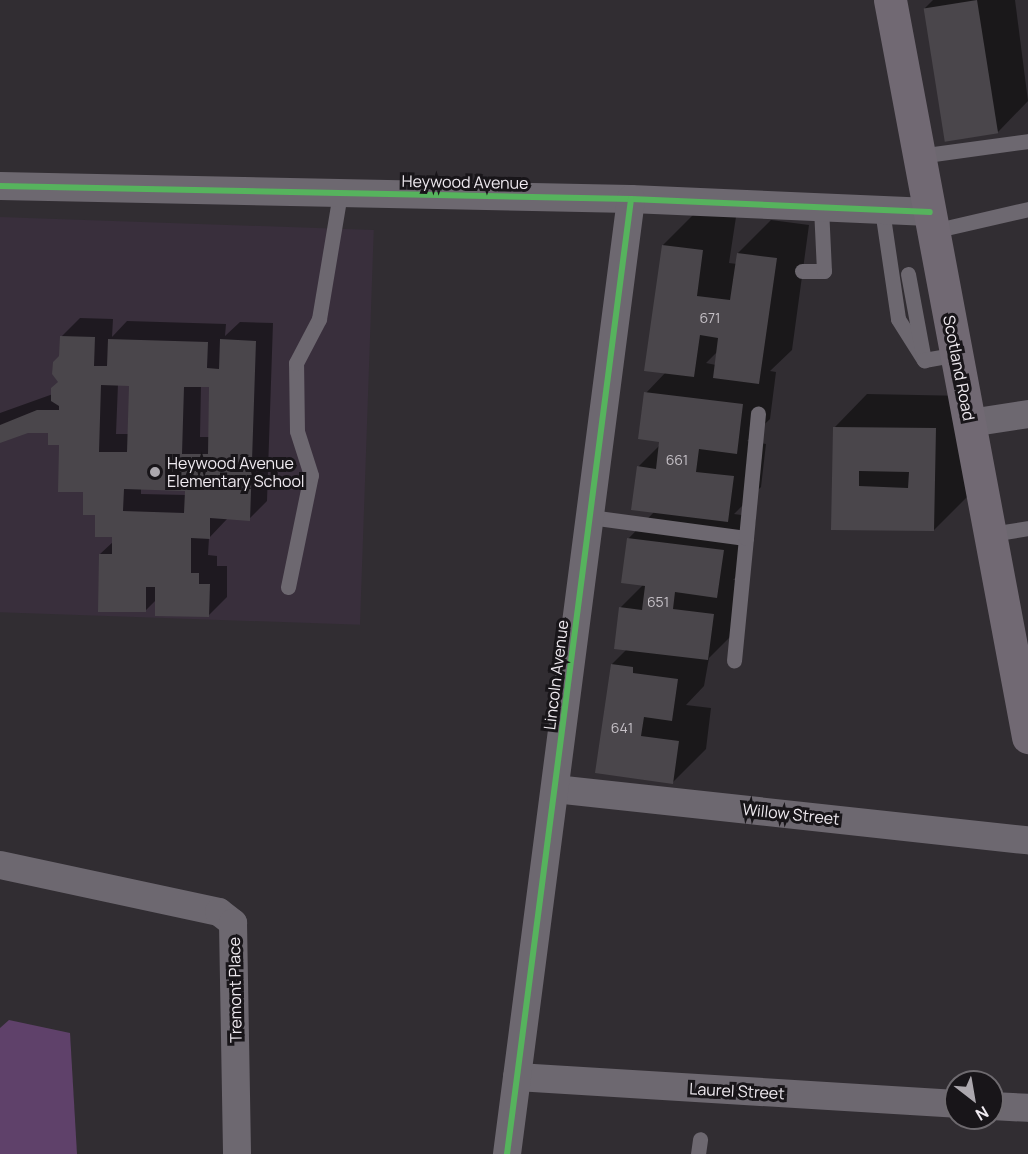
<!DOCTYPE html>
<html>
<head>
<meta charset="utf-8">
<style>
	body { margin:0 }
	#map { position:relative; width:1028px; height:1154px; overflow:hidden; background:#312d32; font-family:Manrope,sans-serif }
	div>[style] { position:absolute }
	[style*='--x'] { left:calc(var(--x)*1px); top:calc(var(--y)*1px); width:calc(var(--w)*1px); rotate:calc(var(--a)*1deg) }
	.built>* { inset:0; background:#392f3c; transform-origin:0 0 }
	.green>* { inset:0; background:#5f416a }
	.shadow>* { inset:0; background:#0007 }
	.building>* { inset:0; background:#4a464b; transform-origin:0 0 }
	.lane>* { height:15px; margin:-7.5px; padding:0 7.5px; transform-origin:7.5px; border-radius:7.5px; background:#6d6870 }
	.street>* { height:28px; margin:-14px; padding:0 14px; transform-origin:14px; border-radius:14px; background:#6d6870 }
	.secondary>* { height:33px; margin:-16.5px; padding:0 16.5px; transform-origin:16.5px; border-radius:16.5px; background:#716973 }
	.cycleway>* { height:6px; margin:-3px; padding:0 3px; transform-origin:3px; border-radius:3px; background:#56b35d }
	.dots>* { width:16px; height:16px; translate:-50% -50%; box-sizing:border-box; border:3px solid #181519; border-radius:50% }
	span { translate:-50% -50%; white-space:nowrap; text-align:center; line-height:1.15; -webkit-text-stroke:6px #181519; paint-order:stroke }
	.number-label { font-size:14px; color:#c6c1c7 }
	.number-label span { -webkit-text-stroke-width:0 }
	.street-label { font-size:16px; color:#efeaf0 }
	.poi-label { font-size:16px; color:#efeaf0 }
	.left { translate:0 -50%; text-align:left }
	.north { position:absolute; left:944px; top:1070px; width:60px; height:60px; box-sizing:border-box; background:#181519; border:2px solid #6e6a6f; border-radius:50%; rotate:149deg; font-size:16px; font-weight:700; line-height:24px; text-align:center; color:#efeaf0 }
	.north::after { content:''; display:block; margin:auto; width:21px; height:27px; background:#aca8ae; clip-path:polygon(50% 0,100% 100%,50% 72%,0 100%) }
</style>
</head>
<body>
<div id="map">
	<div class="built">
		<div style="left:0;top:217px;width:374px;height:395px;rotate:2deg"></div>
	</div>
	<div class="green">
		<div style="clip-path:polygon(9px 1020px,70px 1033px,77px 1154px,0 1154px,0 1028px)"></div>
	</div>
	<div class="shadow">
		<div style="clip-path:polygon(933px 0,1015px 0,1028px 101px,998px 132px,925px 8px)"></div>
		<div style="clip-path:polygon(evenodd,696px 212px,736px 217px,729px 263px,737px 264px,738px 253px,771px 220px,809px 225px,792px 350px,770px 371px,776px 372px,770px 419px,747px 441px,766px 444px,761px 487px,734px 514px,756px 517px,750px 563px,733px 580px,746px 581px,741px 626px,709px 658px,704px 686px,686px 705px,711px 708px,706px 749px,673px 782px,597px 772px,612px 664px,627px 649px,621px 607px,644px 584px,628px 539px,655px 511px,638px 467px,660px 445px,646px 393px,666px 372px,663px 245px,696px 212px,718px 351px,716px 365px,706px 363px,718px 351px)"></div>
		<div style="clip-path:polygon(evenodd,80px 318px,113px 319px,112px 337px,127px 321px,226px 324px,225px 336px,240px 322px,273px 323px,267px 501px,249px 519px,227px 519px,209px 538px,208px 555px,217px 556px,217px 566px,227px 566px,227px 597px,209px 615px,156px 600px,145px 611px,100px 554px,114px 541px,114px 535px,97px 514px,60px 443px,49px 431px,28px 431px,0 442px,0 413px,53px 394px,60px 382px,62px 336px,80px 318px,118px 384px,131px 384px,129px 434px,116px 434px,118px 384px,80px 318px,201px 386px,211px 386px,210px 437px,200px 437px,201px 386px,80px 318px,141px 488px,186px 489px,186px 495px,141px 494px,141px 488px)"></div>
		<div style="clip-path:polygon(867px 394px,968px 396px,967px 497px,934px 530px,832px 528px,834px 428px)"></div>
	</div>
	<div class="building">
		<div style="left:977px;top:0;width:135px;height:54px;rotate:81deg"></div>
		<div style="clip-path:polygon(662px 245px,703px 250px,697px 296px,730px 300px,737px 253px,777px 258px,759px 384px,713px 378px,718px 338px,700px 335px,694px 377px,644px 371px)"></div>
		<div style="clip-path:polygon(evenodd,60px 336px,95px 337px,94px 366px,107px 366px,108px 339px,208px 342px,207px 368px,219px 369px,220px 339px,256px 341px,250px 521px,210px 518px,210px 539px,191px 538px,191px 573px,199px 573px,199px 584px,210px 584px,209px 617px,155px 616px,155px 587px,146px 587px,146px 612px,98px 612px,99px 554px,112px 554px,112px 537px,95px 537px,95px 515px,83px 515px,83px 492px,58px 492px,59px 445px,48px 445px,48px 433px,28px 433px,0 443px,0 425px,37px 410px,59px 410px,59px 406px,51px 401px,51px 388px,58px 382px,52px 374px,53px 362px,59px 356px,60px 336px,101px 385px,129px 386px,127px 452px,99px 452px,101px 385px,60px 336px,184px 387px,209px 387px,208px 454px,182px 454px,184px 387px,60px 336px,124px 489px,185px 491px,184px 513px,123px 511px,124px 489px)"></div>
		<div style="clip-path:polygon(644px 392px,743px 404px,737px 454px,699px 449px,696px 472px,734px 476px,728px 522px,631px 510px,637px 466px,656px 469px,659px 442px,638px 439px)"></div>
		<div style="clip-path:polygon(evenodd,833px 427px,936px 428px,934px 531px,831px 530px,833px 427px,859px 471px,909px 472px,908px 488px,859px 486px,859px 471px)"></div>
		<div style="clip-path:polygon(627px 538px,724px 550px,717px 598px,675px 592px,673px 609px,714px 614px,708px 660px,614px 649px,619px 607px,642px 610px,645px 586px,621px 583px)"></div>
		<div style="clip-path:polygon(611px 664px,633px 667px,633px 673px,678px 679px,672px 721px,644px 717px,641px 736px,679px 741px,673px 784px,595px 773px)"></div>
	</div>
	<div class="lane">
		<div style="--x:919;--y:156;--w:110;--a:-7.8"></div>
		<div style="--x:882;--y:210;--w:110;--a:81.6"></div>
		<div style="--x:898;--y:319;--w:49;--a:57.6"></div>
		<div style="--x:933;--y:231;--w:98;--a:-13"></div>
		<div style="--x:802;--y:271;--w:22;--a:0"></div>
		<div style="--x:824;--y:271;--w:63;--a:-92.7"></div>
		<div style="--x:908;--y:274;--w:87;--a:79.5"></div>
		<div style="--x:924;--y:360;--w:34;--a:-10"></div>
		<div style="--x:590;--y:517;--w:157;--a:7.7"></div>
		<div style="--x:746;--y:538;--w:123;--a:95.6"></div>
		<div style="--x:991;--y:534;--w:37;--a:-9"></div>
		<div style="--x:746;--y:538;--w:125;--a:-84.5"></div>
		<div style="--x:288;--y:587;--w:114;--a:-78.4"></div>
		<div style="--x:311;--y:475;--w:46;--a:-107.7"></div>
		<div style="--x:297;--y:431;--w:68;--a:-90.8"></div>
		<div style="--x:296;--y:363;--w:50;--a:-62.4"></div>
		<div style="--x:319;--y:319;--w:128;--a:-80.5"></div>
		<div style="--x:698;--y:1154;--w:15;--a:-82"></div>
	</div>
	<div class="street">
		<div style="--x:0;--y:186;--w:631;--a:1.18"></div>
		<div style="--x:631;--y:199;--w:299;--a:2.5"></div>
		<div style="--x:970;--y:423;--w:59;--a:-8.8"></div>
		<div style="--x:555;--y:789;--w:476;--a:6.2"></div>
		<div style="--x:0;--y:865;--w:224;--a:12.1"></div>
		<div style="--x:219;--y:912;--w:18;--a:38"></div>
		<div style="--x:233;--y:923;--w:231;--a:89"></div>
		<div style="--x:517;--y:1077;--w:440;--a:3.5"></div>
		<div style="--x:992;--y:1106;--w:36;--a:3"></div>
		<div style="--x:507;--y:1154;--w:963;--a:-82.6"></div>
	</div>
	<div class="secondary">
		<div style="--x:890;--y:0;--w:750;--a:79.39"></div>
	</div>
	<div class="cycleway">
		<div style="--x:0;--y:186;--w:631;--a:1.18"></div>
		<div style="--x:631;--y:199;--w:299;--a:2.5"></div>
		<div style="--x:507;--y:1154;--w:963;--a:-82.6"></div>
	</div>
	<div class="dots">
		<div style="left:155px;top:472px;background:#aca8ae"></div>
	</div>
	<div class="number-label">
		<span style="left:710px;top:318px">671</span>
		<span style="left:677px;top:460px">661</span>
		<span style="left:658px;top:602px">651</span>
		<span style="left:622px;top:728px">641</span>
	</div>
	<div class="street-label">
		<span style="left:465px;top:182px;rotate:1deg">Heywood Avenue</span>
		<span style="left:959px;top:368px;rotate:79deg">Scotland Road</span>
		<span style="left:556px;top:675px;rotate:-83deg">Lincoln Avenue</span>
		<span style="left:791px;top:814px;rotate:6deg">Willow Street</span>
		<span style="left:235px;top:990px;rotate:-91deg">Tremont Place</span>
		<span style="left:737px;top:1091px;rotate:3deg">Laurel Street</span>
	</div>
	<div class="poi-label">
		<span class="left" style="left:167px;top:472px">Heywood Avenue<br>Elementary School</span>
	</div>
	<div class="north">N</div>
</div>
</body>
</html>
